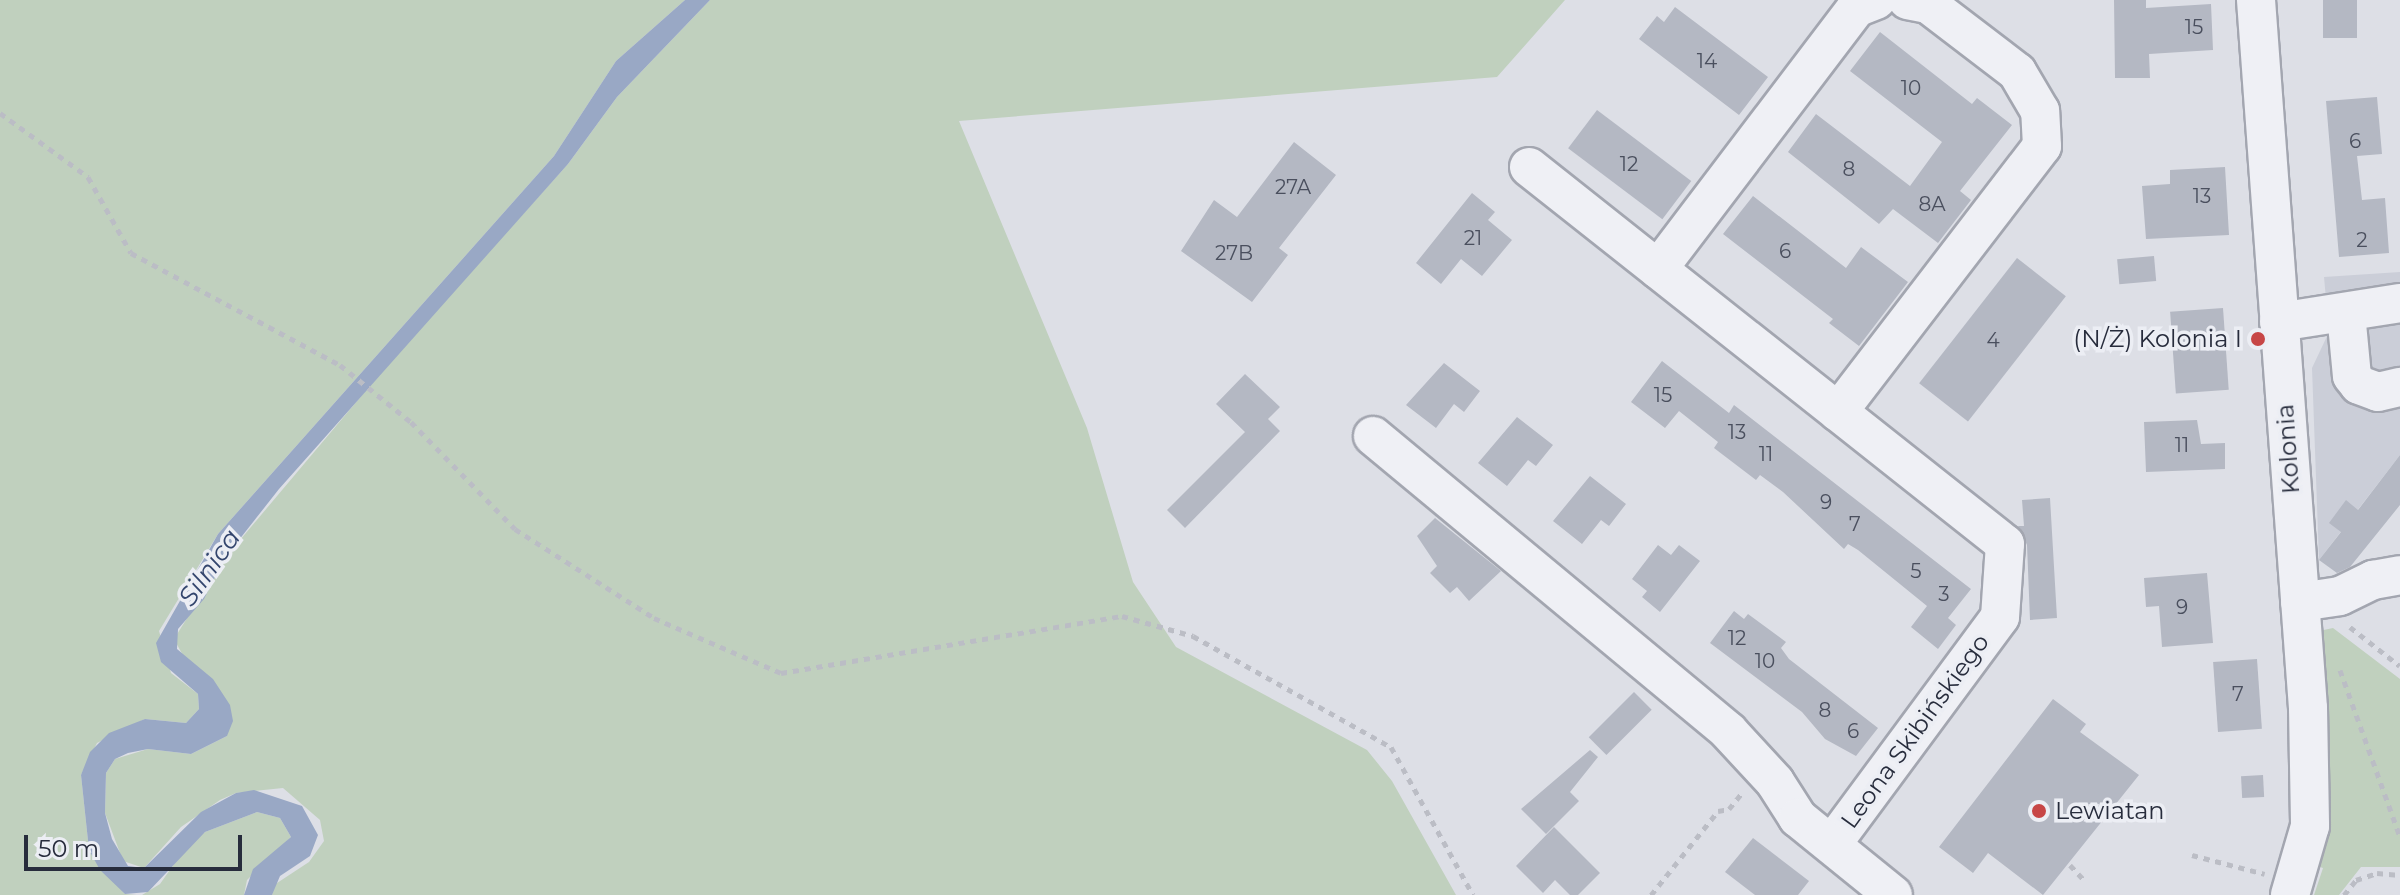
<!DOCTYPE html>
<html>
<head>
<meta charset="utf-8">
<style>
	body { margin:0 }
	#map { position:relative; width:2400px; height:895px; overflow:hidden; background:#dddfe6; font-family:Montserrat,sans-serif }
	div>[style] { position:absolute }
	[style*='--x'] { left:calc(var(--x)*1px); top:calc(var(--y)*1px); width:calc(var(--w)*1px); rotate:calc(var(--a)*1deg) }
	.built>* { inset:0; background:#cbced8 }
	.green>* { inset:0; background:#c0d0be }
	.water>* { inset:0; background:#99a8c5 }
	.building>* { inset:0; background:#b4b8c3; transform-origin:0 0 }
	.path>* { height:5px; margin-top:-2.5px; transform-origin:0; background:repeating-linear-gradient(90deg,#bbbdc5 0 6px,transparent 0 12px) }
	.roads { filter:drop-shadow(2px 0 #a3a6b0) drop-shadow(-2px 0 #a3a6b0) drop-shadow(0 2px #a3a6b0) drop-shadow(0 -2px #a3a6b0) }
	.minor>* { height:38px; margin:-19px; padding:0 19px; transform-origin:19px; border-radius:19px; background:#eff0f5 }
	.dots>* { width:22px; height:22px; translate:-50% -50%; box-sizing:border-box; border:4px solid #eceef4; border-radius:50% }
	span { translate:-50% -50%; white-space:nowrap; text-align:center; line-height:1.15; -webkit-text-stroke:7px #eceef4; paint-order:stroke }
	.number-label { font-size:20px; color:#4a4f5e }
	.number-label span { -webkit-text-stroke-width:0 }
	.poi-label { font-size:24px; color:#272c3c }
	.right { translate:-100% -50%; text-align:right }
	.left { translate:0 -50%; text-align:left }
	.street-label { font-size:24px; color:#272c3c }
	.water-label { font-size:26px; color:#33456d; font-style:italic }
	.scale { position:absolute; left:24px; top:835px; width:218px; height:36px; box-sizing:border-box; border:4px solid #272c3c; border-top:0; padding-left:10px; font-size:24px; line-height:28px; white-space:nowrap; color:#272c3c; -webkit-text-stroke:6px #eceef4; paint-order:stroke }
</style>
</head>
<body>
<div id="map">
	<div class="built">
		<div style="clip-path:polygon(2400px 272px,2400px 455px,2319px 560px,2312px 368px,2329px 332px,2324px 277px)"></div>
	</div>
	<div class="green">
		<div style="clip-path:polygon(0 0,685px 0,616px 61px,554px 156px,218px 534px,159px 631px,171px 673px,198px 694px,199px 709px,186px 723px,145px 719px,97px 743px,81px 775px,89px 850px,125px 894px,137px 895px,0 895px)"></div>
		<div style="clip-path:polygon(710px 0,1565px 0,1497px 77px,959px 121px,1087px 428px,1133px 582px,1176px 647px,1367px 750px,1392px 781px,1456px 895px,272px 895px,274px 885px,309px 862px,324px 841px,320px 820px,283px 788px,236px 793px,220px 800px,181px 827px,144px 868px,123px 861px,105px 813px,106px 773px,115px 759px,148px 749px,191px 754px,227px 736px,174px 639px,224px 559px,395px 356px,568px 164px,617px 97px)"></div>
		<div style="clip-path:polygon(2333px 628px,2400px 679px,2400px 867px,2361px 867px,2339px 895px,2314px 895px,2323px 868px,2317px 866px,2319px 631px)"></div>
		<div style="clip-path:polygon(257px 812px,280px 818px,291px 837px,247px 880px,244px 895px,142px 895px,160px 884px,186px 847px,205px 832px)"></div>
	</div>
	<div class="water">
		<div style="clip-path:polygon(685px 0,710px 0,617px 97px,568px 164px,279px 489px,224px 559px,204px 599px,178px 629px,177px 649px,213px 679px,230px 705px,233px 721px,227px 736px,191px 754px,148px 749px,128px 753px,115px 759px,106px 773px,105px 813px,112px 839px,128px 866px,144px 868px,201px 812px,236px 793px,254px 790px,302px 806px,318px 835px,310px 856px,280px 876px,272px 895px,244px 895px,253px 869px,291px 837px,280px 818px,257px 812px,205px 832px,148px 892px,125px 894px,100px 870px,89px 850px,81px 775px,90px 752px,109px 733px,145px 719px,186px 723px,199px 709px,198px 694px,161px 662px,156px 643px,218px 534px,554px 156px,616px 61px)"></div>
	</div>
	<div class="building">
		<div style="clip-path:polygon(2114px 0,2146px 0,2146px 8px,2211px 4px,2213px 50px,2149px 54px,2150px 78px,2115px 78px)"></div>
		<div style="left:2323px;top:0;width:34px;height:38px"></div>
		<div style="clip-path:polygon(1675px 7px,1768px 77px,1739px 115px,1639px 39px,1657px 16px,1664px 22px)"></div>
		<div style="clip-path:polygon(1880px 32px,1972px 104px,1977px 98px,2012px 125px,1960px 191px,1971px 200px,1938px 243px,1893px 209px,1879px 224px,1788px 152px,1816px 114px,1910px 186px,1942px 142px,1850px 71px)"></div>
		<div style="clip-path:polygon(2377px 97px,2382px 154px,2357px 156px,2362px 200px,2385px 198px,2389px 253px,2339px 257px,2326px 101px)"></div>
		<div style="left:1597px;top:110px;width:118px;height:48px;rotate:37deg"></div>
		<div style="clip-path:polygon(1294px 142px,1336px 175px,1279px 248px,1288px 255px,1252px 302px,1181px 251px,1214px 200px,1237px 217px)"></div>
		<div style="clip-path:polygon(2225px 167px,2229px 235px,2146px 239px,2142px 186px,2170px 184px,2170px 170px)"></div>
		<div style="clip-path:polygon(1472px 193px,1495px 212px,1488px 220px,1512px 240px,1482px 276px,1461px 259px,1441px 284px,1416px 263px)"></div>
		<div style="clip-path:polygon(1753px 196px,1846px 268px,1861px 247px,1908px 282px,1859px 346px,1829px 323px,1833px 319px,1723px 234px)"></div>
		<div style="left:2154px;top:256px;width:25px;height:37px;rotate:85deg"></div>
		<div style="left:2017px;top:258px;width:62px;height:159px;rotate:38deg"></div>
		<div style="left:2223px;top:308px;width:82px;height:53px;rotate:86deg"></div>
		<div style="clip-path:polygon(1662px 361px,1729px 413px,1734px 405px,1971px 589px,1948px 618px,1956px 625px,1938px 649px,1911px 627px,1927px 606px,1858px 550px,1848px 544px,1844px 549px,1783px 492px,1760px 475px,1756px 480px,1714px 448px,1718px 442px,1679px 411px,1665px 428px,1631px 402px)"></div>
		<div style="clip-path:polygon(1444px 363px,1480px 391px,1464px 412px,1454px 404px,1436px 428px,1406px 405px)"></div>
		<div style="clip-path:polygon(1245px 374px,1280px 407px,1268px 419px,1280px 431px,1185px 528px,1167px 510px,1245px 432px,1216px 404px)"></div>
		<div style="clip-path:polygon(1517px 417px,1553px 445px,1536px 466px,1528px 460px,1507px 486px,1478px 463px)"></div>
		<div style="clip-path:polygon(2197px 420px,2201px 444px,2225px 443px,2225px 469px,2146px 472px,2144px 422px)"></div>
		<div style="clip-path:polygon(2400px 455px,2400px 505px,2350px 567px,2337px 573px,2319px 560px,2341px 532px,2329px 523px,2346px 500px,2358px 510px)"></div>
		<div style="clip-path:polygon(1590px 476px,1626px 504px,1609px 526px,1601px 520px,1582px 544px,1553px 521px)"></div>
		<div style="clip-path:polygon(2050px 498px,2057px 618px,2030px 620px,2027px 545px,2018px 526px,2024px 526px,2022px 500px)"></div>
		<div style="clip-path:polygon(1435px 518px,1501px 571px,1469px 601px,1457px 587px,1450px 593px,1430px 573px,1437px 566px,1417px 536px)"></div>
		<div style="clip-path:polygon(1658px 545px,1671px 555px,1679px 545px,1700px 561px,1660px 612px,1642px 597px,1647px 591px,1632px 579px)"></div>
		<div style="clip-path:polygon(2207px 573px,2213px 643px,2162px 647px,2159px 606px,2146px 607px,2144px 578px)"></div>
		<div style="clip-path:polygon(1734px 611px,1744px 619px,1748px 614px,1786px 642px,1781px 648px,1789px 659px,1878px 728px,1856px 756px,1825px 739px,1802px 712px,1710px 643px)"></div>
		<div style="left:2257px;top:659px;width:70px;height:44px;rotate:86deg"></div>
		<div style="left:1634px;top:692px;width:25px;height:64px;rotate:45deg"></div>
		<div style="clip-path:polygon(2053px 699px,2086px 724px,2080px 732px,2139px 775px,2043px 895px,1988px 853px,1973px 873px,1939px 847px)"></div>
		<div style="clip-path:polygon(1590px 750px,1598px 757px,1570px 792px,1579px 801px,1546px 834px,1521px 809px)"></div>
		<div style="left:2263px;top:775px;width:22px;height:22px;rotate:87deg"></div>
		<div style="clip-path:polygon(1554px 827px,1600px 873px,1578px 895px,1570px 895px,1555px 880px,1543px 893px,1516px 866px)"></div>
		<div style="clip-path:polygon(1753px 838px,1809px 881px,1798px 895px,1755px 895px,1725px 872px)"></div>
	</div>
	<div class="path">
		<div style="--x:0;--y:113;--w:109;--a:36"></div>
		<div style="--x:88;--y:177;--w:87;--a:60.5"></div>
		<div style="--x:131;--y:253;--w:237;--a:28.2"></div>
		<div style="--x:340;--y:365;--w:91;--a:38.8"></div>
		<div style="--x:411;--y:422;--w:149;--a:45.8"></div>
		<div style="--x:515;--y:529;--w:165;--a:32.6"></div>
		<div style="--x:654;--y:618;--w:138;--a:23.4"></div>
		<div style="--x:781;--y:673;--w:346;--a:-9.5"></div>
		<div style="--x:1122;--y:616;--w:74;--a:15.7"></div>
		<div style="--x:1193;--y:636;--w:227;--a:29.3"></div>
		<div style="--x:1391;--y:747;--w:169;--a:61"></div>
		<div style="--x:2350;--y:627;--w:63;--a:38"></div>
		<div style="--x:2340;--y:670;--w:177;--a:70.2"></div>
		<div style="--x:2192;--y:855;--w:75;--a:14.6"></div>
		<div style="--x:2070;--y:865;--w:23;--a:47"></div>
		<div style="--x:1651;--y:895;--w:107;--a:-51.4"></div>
		<div style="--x:1718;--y:811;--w:11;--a:-10"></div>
		<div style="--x:1729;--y:809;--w:21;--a:-51"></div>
		<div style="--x:2344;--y:895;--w:19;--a:-51"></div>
		<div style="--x:2356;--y:880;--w:22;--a:-18"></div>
		<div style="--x:2377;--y:873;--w:23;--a:5"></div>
	</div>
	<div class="roads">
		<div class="minor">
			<div style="--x:2256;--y:0;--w:710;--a:85.8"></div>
			<div style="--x:2308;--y:708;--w:118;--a:89"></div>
			<div style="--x:2310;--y:826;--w:72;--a:106.2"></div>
			<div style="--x:1529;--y:167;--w:607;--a:38.38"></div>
			<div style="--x:2005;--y:544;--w:73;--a:93.9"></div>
			<div style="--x:2000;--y:617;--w:282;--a:126.5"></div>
			<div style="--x:1658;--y:269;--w:328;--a:-52.8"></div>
			<div style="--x:1856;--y:8;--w:22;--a:-22"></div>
			<div style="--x:2346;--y:313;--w:63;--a:84.6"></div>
			<div style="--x:2352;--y:376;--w:11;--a:52"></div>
			<div style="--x:2359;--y:385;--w:20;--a:20"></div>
			<div style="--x:2378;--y:392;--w:23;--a:-13"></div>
			<div style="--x:2279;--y:322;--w:122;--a:-8.9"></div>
			<div style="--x:1838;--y:412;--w:335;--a:-52.5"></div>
			<div style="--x:2042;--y:146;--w:35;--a:-93"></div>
			<div style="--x:2040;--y:111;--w:45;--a:-120.5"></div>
			<div style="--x:2017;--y:72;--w:112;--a:-142.6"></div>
			<div style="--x:1928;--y:4;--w:21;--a:-169"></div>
			<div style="--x:1373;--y:436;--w:462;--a:39.7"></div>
			<div style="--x:1728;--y:731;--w:69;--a:47.3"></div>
			<div style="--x:1775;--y:782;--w:43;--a:57.4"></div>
			<div style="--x:1798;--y:818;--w:122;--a:39"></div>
			<div style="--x:2300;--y:602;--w:40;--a:-8.5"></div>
			<div style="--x:2340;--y:596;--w:37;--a:-26"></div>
			<div style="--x:2373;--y:580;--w:27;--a:-10"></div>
		</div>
	</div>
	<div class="dots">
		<div style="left:2258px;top:339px;background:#c74646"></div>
		<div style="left:2039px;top:811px;background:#c74646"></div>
	</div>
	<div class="number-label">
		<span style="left:2194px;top:27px">15</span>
		<span style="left:1707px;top:61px">14</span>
		<span style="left:1911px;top:88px">10</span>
		<span style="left:2355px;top:141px">6</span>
		<span style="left:1629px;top:164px">12</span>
		<span style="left:1849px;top:169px">8</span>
		<span style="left:1293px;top:187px">27A</span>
		<span style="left:2202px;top:196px">13</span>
		<span style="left:1932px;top:204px">8A</span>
		<span style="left:1473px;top:238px">21</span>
		<span style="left:2362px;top:240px">2</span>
		<span style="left:1785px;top:251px">6</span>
		<span style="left:1234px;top:253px">27B</span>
		<span style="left:1993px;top:340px">4</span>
		<span style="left:1663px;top:395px">15</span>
		<span style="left:1737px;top:432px">13</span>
		<span style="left:2182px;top:445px">11</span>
		<span style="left:1766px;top:454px">11</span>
		<span style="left:1826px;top:502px">9</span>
		<span style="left:1855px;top:524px">7</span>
		<span style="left:1916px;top:571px">5</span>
		<span style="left:1944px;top:594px">3</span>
		<span style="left:2182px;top:607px">9</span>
		<span style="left:1737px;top:638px">12</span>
		<span style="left:1765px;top:661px">10</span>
		<span style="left:2238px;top:694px">7</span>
		<span style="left:1825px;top:710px">8</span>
		<span style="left:1853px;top:731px">6</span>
	</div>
	<div class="poi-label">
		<span class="right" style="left:2242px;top:339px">(N/Ż) Kolonia I</span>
		<span class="left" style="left:2055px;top:811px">Lewiatan</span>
	</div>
	<div class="street-label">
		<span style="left:2288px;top:449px;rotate:-94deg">Kolonia</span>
		<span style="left:1915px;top:731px;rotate:-54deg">Leona Skibińskiego</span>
	</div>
	<div class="water-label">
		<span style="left:210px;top:568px;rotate:-55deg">Silnica</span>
	</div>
	<div class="scale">50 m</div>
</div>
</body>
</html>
